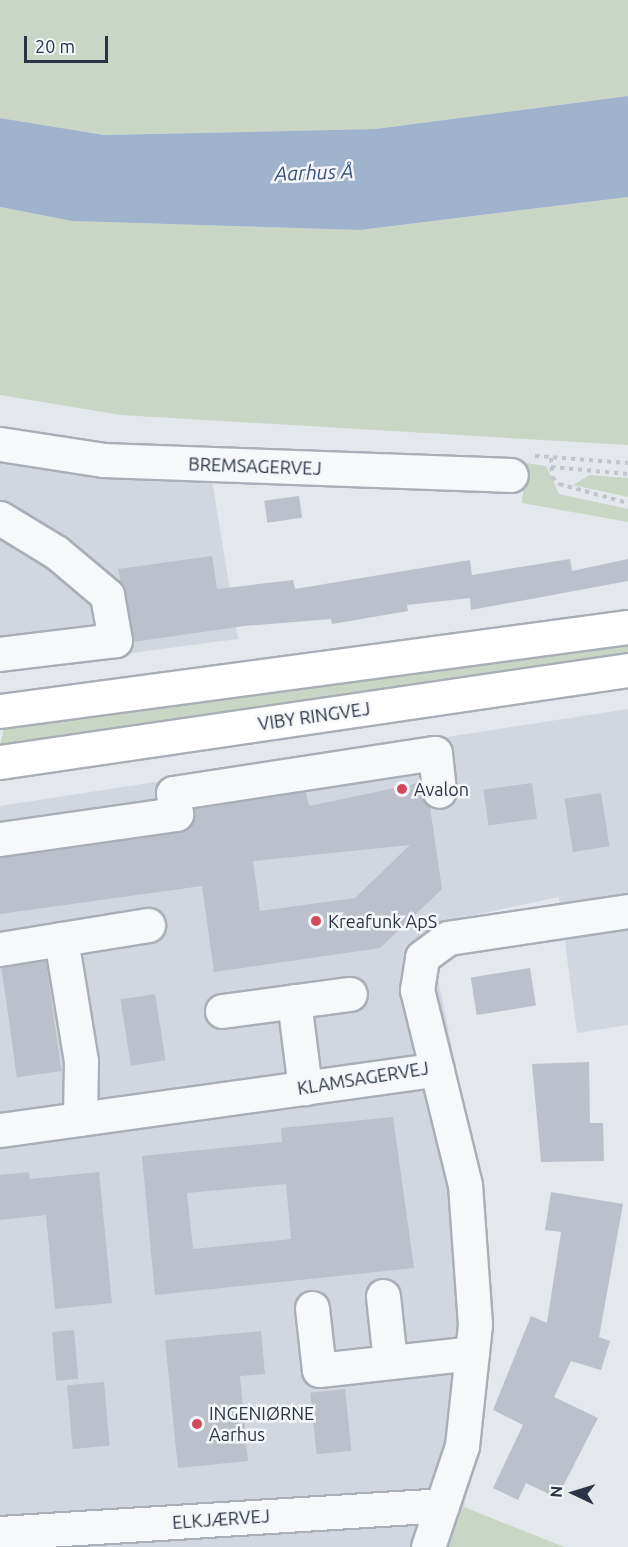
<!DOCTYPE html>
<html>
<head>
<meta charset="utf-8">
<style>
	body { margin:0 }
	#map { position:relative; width:628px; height:1547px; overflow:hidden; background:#e4e7ec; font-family:Ubuntu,sans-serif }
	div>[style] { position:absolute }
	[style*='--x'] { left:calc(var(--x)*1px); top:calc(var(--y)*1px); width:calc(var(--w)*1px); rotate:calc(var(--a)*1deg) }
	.built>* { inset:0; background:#d2d6de }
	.green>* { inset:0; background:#c9d6c5 }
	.water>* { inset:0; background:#9fb4cc }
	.building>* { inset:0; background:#bbc0ca; transform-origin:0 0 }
	.path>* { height:4px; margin-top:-2px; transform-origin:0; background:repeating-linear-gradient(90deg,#c2c5cb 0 4.5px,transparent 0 9px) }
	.roads { filter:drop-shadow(2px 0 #a9aeb7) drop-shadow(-2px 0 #a9aeb7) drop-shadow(0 2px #a9aeb7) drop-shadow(0 -2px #a9aeb7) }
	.minor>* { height:33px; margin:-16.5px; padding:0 16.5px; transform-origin:16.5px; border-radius:16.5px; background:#f7f8fa }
	.major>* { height:33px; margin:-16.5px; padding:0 16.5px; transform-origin:16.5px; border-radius:16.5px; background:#fff }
	.dots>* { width:16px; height:16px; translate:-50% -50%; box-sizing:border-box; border:3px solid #f4f6f9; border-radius:50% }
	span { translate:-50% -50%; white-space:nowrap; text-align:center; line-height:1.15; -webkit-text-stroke:5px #f4f6f9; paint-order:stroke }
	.street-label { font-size:18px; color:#2b3445 }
	.poi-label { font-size:18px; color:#2b3445 }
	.left { translate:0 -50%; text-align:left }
	.water-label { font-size:20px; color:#34527a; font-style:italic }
	.north { position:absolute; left:544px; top:1463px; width:60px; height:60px; -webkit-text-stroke:4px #f4f6f9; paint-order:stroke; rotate:274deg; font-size:16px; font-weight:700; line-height:24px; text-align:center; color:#2b3445 }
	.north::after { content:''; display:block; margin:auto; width:21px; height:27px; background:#2b3445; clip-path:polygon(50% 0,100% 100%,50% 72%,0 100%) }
	.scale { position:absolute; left:24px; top:36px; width:84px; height:27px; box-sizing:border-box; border:3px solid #2b3445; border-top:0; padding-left:8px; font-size:18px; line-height:21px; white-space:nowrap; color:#2b3445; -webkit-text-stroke:4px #f4f6f9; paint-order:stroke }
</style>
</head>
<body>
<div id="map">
	<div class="built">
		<div style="clip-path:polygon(0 428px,212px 481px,238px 639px,0 670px)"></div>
		<div style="clip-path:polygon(628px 709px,628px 1025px,577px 1033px,559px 897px,427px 925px,486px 1215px,487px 1350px,464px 1507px,448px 1547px,0 1547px,0 806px)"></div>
	</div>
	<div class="green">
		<div style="clip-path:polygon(0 0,628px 0,628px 96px,375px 129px,104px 135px,0 118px)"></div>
		<div style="clip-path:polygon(628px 197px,628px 445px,121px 415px,0 395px,0 207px,73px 221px,360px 230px)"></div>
		<div style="clip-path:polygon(526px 463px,546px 466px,559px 494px,628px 509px,628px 522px,522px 503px)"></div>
		<div style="clip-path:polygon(590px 475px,628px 478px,628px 497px,573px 485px)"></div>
		<div style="clip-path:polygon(628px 645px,628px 653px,0 745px,4px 729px)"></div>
		<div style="clip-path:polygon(464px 1507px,564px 1547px,448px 1547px)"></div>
	</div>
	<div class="water">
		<div style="clip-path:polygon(628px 96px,628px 197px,360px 230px,72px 221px,0 207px,0 118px,104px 135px,375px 129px)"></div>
	</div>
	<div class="building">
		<div style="left:299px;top:496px;width:22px;height:35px;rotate:82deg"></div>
		<div style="clip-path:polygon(212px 556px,217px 589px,293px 580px,295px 589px,470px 560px,472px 575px,570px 559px,572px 571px,628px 559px,628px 581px,471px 610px,470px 598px,407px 605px,408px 611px,332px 624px,331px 619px,244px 626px,133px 642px,118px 569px)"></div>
		<div style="clip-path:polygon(evenodd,419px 783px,430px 807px,442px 889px,380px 948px,214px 972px,202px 886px,0 914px,0 857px,179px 833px,191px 828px,194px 809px,306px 792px,309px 806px,419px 783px,410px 845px,355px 898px,260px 911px,253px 861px,410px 845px)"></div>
		<div style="left:532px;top:783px;width:36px;height:49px;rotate:82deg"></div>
		<div style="left:601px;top:793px;width:54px;height:37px;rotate:81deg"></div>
		<div style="left:46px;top:961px;width:111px;height:45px;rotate:82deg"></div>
		<div style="left:530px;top:968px;width:38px;height:60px;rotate:81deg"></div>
		<div style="left:155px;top:994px;width:67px;height:35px;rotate:81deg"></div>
		<div style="clip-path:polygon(589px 1062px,590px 1123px,603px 1123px,604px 1161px,541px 1162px,532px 1064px)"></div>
		<div style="clip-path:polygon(evenodd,393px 1117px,414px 1268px,155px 1295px,142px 1156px,282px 1142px,281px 1128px,393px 1117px,286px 1184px,291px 1239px,193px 1249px,187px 1193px,286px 1184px)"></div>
		<div style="clip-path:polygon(29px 1172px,30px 1179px,99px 1172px,112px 1303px,55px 1309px,46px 1215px,0 1220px,0 1175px)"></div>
		<div style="clip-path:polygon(551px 1192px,623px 1204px,599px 1337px,610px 1341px,601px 1370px,571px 1361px,554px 1397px,598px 1418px,557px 1498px,526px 1483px,518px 1500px,493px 1488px,523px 1425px,493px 1410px,531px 1316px,547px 1323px,561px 1232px,545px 1230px)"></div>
		<div style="left:74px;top:1330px;width:49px;height:22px;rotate:85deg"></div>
		<div style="clip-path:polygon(261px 1331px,265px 1374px,240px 1376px,248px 1461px,178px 1468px,165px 1340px)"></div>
		<div style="left:104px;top:1382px;width:64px;height:37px;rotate:85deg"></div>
		<div style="left:345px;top:1389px;width:62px;height:35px;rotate:84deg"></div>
	</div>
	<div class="path">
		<div style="--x:535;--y:456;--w:93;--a:4.3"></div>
		<div style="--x:551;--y:458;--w:19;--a:87"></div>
		<div style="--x:552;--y:477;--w:10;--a:45"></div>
		<div style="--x:559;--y:484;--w:72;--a:15.4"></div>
		<div style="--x:551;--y:467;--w:77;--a:5.2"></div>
	</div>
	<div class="roads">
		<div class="minor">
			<div style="--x:0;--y:444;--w:104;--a:8.8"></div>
			<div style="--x:103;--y:460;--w:408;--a:2.1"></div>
			<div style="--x:0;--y:518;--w:66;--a:31.3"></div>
			<div style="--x:56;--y:552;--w:67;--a:40.1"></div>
			<div style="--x:107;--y:595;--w:46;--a:79.9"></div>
			<div style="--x:115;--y:640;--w:116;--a:173.1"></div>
			<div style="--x:0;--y:839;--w:178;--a:-8.1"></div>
			<div style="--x:176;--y:814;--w:21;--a:-98"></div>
			<div style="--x:173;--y:793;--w:265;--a:-8.7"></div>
			<div style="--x:435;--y:753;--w:38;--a:84"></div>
			<div style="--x:61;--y:939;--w:124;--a:80.7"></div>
			<div style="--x:81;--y:1061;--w:58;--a:91"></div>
			<div style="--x:0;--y:949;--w:150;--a:-9.2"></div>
			<div style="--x:294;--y:1001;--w:88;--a:82.8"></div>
			<div style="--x:222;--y:1011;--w:129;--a:-7.6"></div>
			<div style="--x:0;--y:1130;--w:441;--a:-7.9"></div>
			<div style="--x:383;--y:1296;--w:66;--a:83.9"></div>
			<div style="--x:312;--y:1308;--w:62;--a:83.6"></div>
			<div style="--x:319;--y:1370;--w:154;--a:-6.3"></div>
			<div style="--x:0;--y:1533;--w:443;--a:-3.6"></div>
			<div style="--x:428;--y:1547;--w:107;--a:-71.4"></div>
			<div style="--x:462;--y:1446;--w:123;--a:-83.9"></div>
			<div style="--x:475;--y:1324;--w:139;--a:-94.1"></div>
			<div style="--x:465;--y:1185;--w:201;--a:-103.8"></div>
			<div style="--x:417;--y:990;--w:33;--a:-81"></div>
			<div style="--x:422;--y:957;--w:32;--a:-36"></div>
			<div style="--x:448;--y:938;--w:182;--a:-8.5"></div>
		</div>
		<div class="major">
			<div style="--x:0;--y:711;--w:634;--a:-7.62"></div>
			<div style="--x:0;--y:762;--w:635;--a:-8.33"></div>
		</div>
	</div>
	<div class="dots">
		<div style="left:402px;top:789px;background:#d1495b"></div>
		<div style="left:316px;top:921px;background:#d1495b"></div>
		<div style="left:197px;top:1424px;background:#d1495b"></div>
	</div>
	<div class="street-label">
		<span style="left:255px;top:466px;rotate:2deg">BREMSAGERVEJ</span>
		<span style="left:314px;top:716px;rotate:-8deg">VIBY RINGVEJ</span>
		<span style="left:363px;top:1078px;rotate:-9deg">KLAMSAGERVEJ</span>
		<span style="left:221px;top:1519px;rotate:-4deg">ELKJÆRVEJ</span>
	</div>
	<div class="poi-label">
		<span class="left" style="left:414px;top:789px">Avalon</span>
		<span class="left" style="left:328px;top:921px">Kreafunk ApS</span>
		<span class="left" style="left:209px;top:1424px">INGENIØRNE<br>Aarhus</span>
	</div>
	<div class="water-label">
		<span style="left:314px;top:172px;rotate:-2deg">Aarhus Å</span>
	</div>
	<div class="north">N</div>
	<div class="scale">20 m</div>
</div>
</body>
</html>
